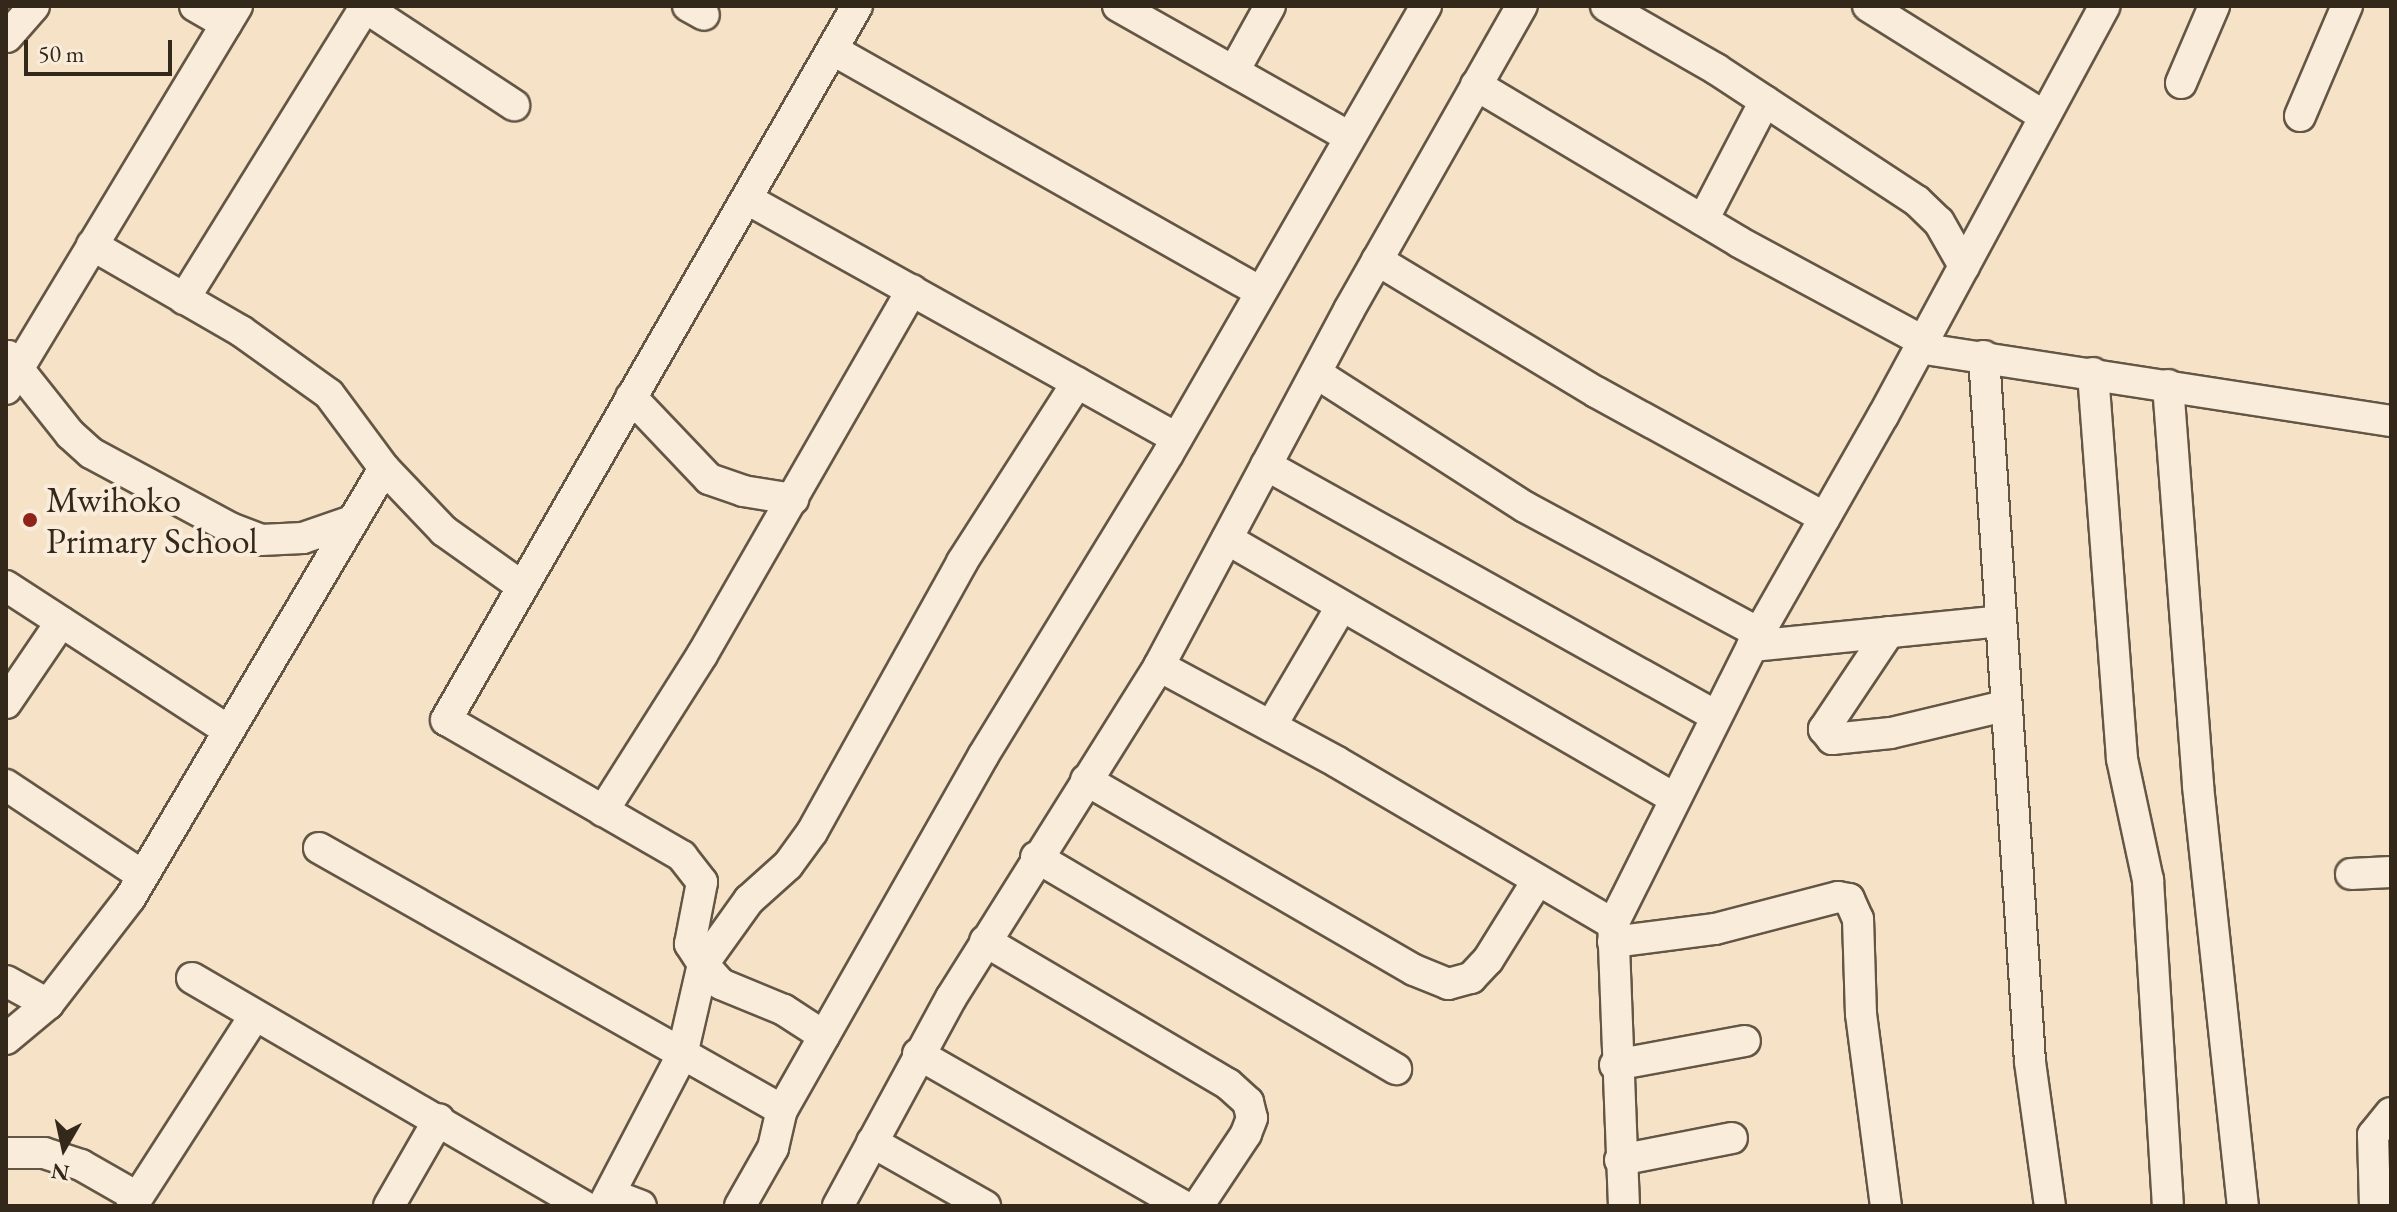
<!DOCTYPE html>
<html>
<head>
<meta charset="utf-8">
<style>
	body { margin:0 }
	#map { position:relative; width:2397px; height:1212px; overflow:hidden; background:#f6e2c7; font-family:"EB Garamond",serif }
	div>[style] { position:absolute }
	[style*='--x'] { left:calc(var(--x)*1px); top:calc(var(--y)*1px); width:calc(var(--w)*1px); rotate:calc(var(--a)*1deg) }
	.roads { filter:drop-shadow(2px 0 #645645) drop-shadow(-2px 0 #645645) drop-shadow(0 2px #645645) drop-shadow(0 -2px #645645) }
	.minor>* { height:30px; margin:-15px; padding:0 15px; transform-origin:15px; border-radius:15px; background:#f9ecdb }
	.dots>* { width:22px; height:22px; translate:-50% -50%; box-sizing:border-box; border:4px solid #f9ecdb; border-radius:50% }
	span { translate:-50% -50%; white-space:nowrap; text-align:center; line-height:1.15; -webkit-text-stroke:8px #f9ecdb; paint-order:stroke }
	.poi-label { font-size:36px; color:#34281a }
	.left { translate:0 -50%; text-align:left }
	.frame { position:absolute; inset:0; border:8px solid #34281a; pointer-events:none }
	.north { position:absolute; left:24px; top:1108px; width:80px; height:80px; -webkit-text-stroke:6px #f9ecdb; paint-order:stroke; rotate:189deg; font-size:22px; font-weight:700; line-height:32px; text-align:center; color:#34281a }
	.north::after { content:''; display:block; margin:auto; width:28px; height:36px; background:#34281a; clip-path:polygon(50% 0,100% 100%,50% 72%,0 100%) }
	.scale { position:absolute; left:24px; top:40px; width:148px; height:36px; box-sizing:border-box; border:4px solid #34281a; border-top:0; padding-left:10px; font-size:24px; line-height:28px; white-space:nowrap; color:#34281a; -webkit-text-stroke:6px #f9ecdb; paint-order:stroke }
</style>
</head>
<body>
<div id="map">
	<div class="roads">
		<div class="minor">
			<div style="--x:195;--y:6;--w:36;--a:30"></div>
			<div style="--x:363;--y:6;--w:181;--a:33.3"></div>
			<div style="--x:688;--y:6;--w:18;--a:29"></div>
			<div style="--x:1118;--y:6;--w:266;--a:29.5"></div>
			<div style="--x:1606;--y:6;--w:127;--a:29.8"></div>
			<div style="--x:1716;--y:69;--w:240;--a:33.3"></div>
			<div style="--x:1917;--y:201;--w:30;--a:44"></div>
			<div style="--x:1939;--y:222;--w:51;--a:60.4"></div>
			<div style="--x:1868;--y:6;--w:208;--a:32"></div>
			<div style="--x:7;--y:37;--w:41;--a:-48.9"></div>
			<div style="--x:833;--y:50;--w:489;--a:29.5"></div>
			<div style="--x:1234;--y:71;--w:74;--a:-61"></div>
			<div style="--x:2181;--y:83;--w:84;--a:-66.8"></div>
			<div style="--x:1476;--y:85;--w:306;--a:30.8"></div>
			<div style="--x:1739;--y:242;--w:209;--a:28.3"></div>
			<div style="--x:2300;--y:116;--w:120;--a:-66.9"></div>
			<div style="--x:747;--y:199;--w:492;--a:29.1"></div>
			<div style="--x:1703;--y:220;--w:134;--a:-62.5"></div>
			<div style="--x:92;--y:245;--w:172;--a:30"></div>
			<div style="--x:241;--y:331;--w:108;--a:35.6"></div>
			<div style="--x:329;--y:394;--w:92;--a:53.4"></div>
			<div style="--x:384;--y:468;--w:87;--a:46.4"></div>
			<div style="--x:444;--y:531;--w:93;--a:35.4"></div>
			<div style="--x:1377;--y:260;--w:256;--a:31.1"></div>
			<div style="--x:1596;--y:392;--w:261;--a:28.8"></div>
			<div style="--x:184;--y:299;--w:345;--a:-58.2"></div>
			<div style="--x:1919;--y:348;--w:478;--a:8.8"></div>
			<div style="--x:8;--y:356;--w:100;--a:51.5"></div>
			<div style="--x:70;--y:434;--w:28;--a:42"></div>
			<div style="--x:91;--y:453;--w:158;--a:28.3"></div>
			<div style="--x:230;--y:528;--w:33;--a:21"></div>
			<div style="--x:261;--y:540;--w:42;--a:-2.7"></div>
			<div style="--x:303;--y:538;--w:49;--a:-19.2"></div>
			<div style="--x:1984;--y:356;--w:707;--a:86.27"></div>
			<div style="--x:2030;--y:1062;--w:145;--a:82.1"></div>
			<div style="--x:1316;--y:373;--w:248;--a:32.7"></div>
			<div style="--x:1525;--y:507;--w:266;--a:28.3"></div>
			<div style="--x:2093;--y:373;--w:387;--a:85.7"></div>
			<div style="--x:2122;--y:759;--w:124;--a:77.9"></div>
			<div style="--x:2148;--y:880;--w:327;--a:86.5"></div>
			<div style="--x:2168;--y:385;--w:402;--a:85.7"></div>
			<div style="--x:2198;--y:786;--w:422;--a:83.9"></div>
			<div style="--x:6;--y:389;--w:447;--a:-58.9"></div>
			<div style="--x:631;--y:397;--w:113;--a:46.4"></div>
			<div style="--x:709;--y:479;--w:36;--a:19"></div>
			<div style="--x:743;--y:491;--w:51;--a:9.1"></div>
			<div style="--x:1266;--y:465;--w:515;--a:29.15"></div>
			<div style="--x:1227;--y:539;--w:517;--a:30.09"></div>
			<div style="--x:6;--y:586;--w:265;--a:33"></div>
			<div style="--x:1889;--y:632;--w:117;--a:123.8"></div>
			<div style="--x:1824;--y:729;--w:13;--a:51"></div>
			<div style="--x:1832;--y:739;--w:59;--a:-5.8"></div>
			<div style="--x:1891;--y:733;--w:116;--a:-13.4"></div>
			<div style="--x:1752;--y:646;--w:250;--a:-5.7"></div>
			<div style="--x:1159;--y:666;--w:202;--a:28.3"></div>
			<div style="--x:1337;--y:762;--w:320;--a:30.4"></div>
			<div style="--x:6;--y:703;--w:98;--a:-55.8"></div>
			<div style="--x:1271;--y:726;--w:138;--a:-59.5"></div>
			<div style="--x:1086;--y:780;--w:379;--a:30.1"></div>
			<div style="--x:1414;--y:970;--w:37;--a:22"></div>
			<div style="--x:1448;--y:984;--w:24;--a:-15"></div>
			<div style="--x:1471;--y:978;--w:25;--a:-47"></div>
			<div style="--x:1488;--y:960;--w:91;--a:-58.1"></div>
			<div style="--x:6;--y:785;--w:164;--a:33.6"></div>
			<div style="--x:603;--y:811;--w:185;--a:-57.6"></div>
			<div style="--x:702;--y:655;--w:421;--a:-60.1"></div>
			<div style="--x:319;--y:848;--w:532;--a:29.5"></div>
			<div style="--x:1036;--y:857;--w:418;--a:30.5"></div>
			<div style="--x:2351;--y:874;--w:40;--a:-2.9"></div>
			<div style="--x:985;--y:941;--w:282;--a:30.5"></div>
			<div style="--x:1228;--y:1084;--w:27;--a:42"></div>
			<div style="--x:1248;--y:1102;--w:16;--a:76"></div>
			<div style="--x:1252;--y:1118;--w:17;--a:111"></div>
			<div style="--x:1246;--y:1134;--w:87;--a:123.7"></div>
			<div style="--x:1613;--y:942;--w:103;--a:-7.3"></div>
			<div style="--x:1715;--y:929;--w:127;--a:-14.6"></div>
			<div style="--x:1838;--y:897;--w:11;--a:10"></div>
			<div style="--x:1849;--y:899;--w:22;--a:66"></div>
			<div style="--x:1858;--y:919;--w:95;--a:88.2"></div>
			<div style="--x:1861;--y:1014;--w:194;--a:82.6"></div>
			<div style="--x:192;--y:978;--w:453;--a:30.2"></div>
			<div style="--x:6;--y:981;--w:48;--a:28.7"></div>
			<div style="--x:824;--y:1036;--w:48;--a:-147"></div>
			<div style="--x:784;--y:1010;--w:68;--a:-157.6"></div>
			<div style="--x:721;--y:984;--w:27;--a:-132"></div>
			<div style="--x:703;--y:964;--w:24;--a:-123"></div>
			<div style="--x:690;--y:944;--w:63;--a:-79"></div>
			<div style="--x:702;--y:882;--w:33;--a:-128"></div>
			<div style="--x:682;--y:856;--w:272;--a:-150"></div>
			<div style="--x:446;--y:720;--w:824;--a:-60.07"></div>
			<div style="--x:6;--y:1039;--w:55;--a:-39.8"></div>
			<div style="--x:48;--y:1004;--w:134;--a:-52.3"></div>
			<div style="--x:130;--y:898;--w:499;--a:-59.4"></div>
			<div style="--x:918;--y:1054;--w:305;--a:29.8"></div>
			<div style="--x:1615;--y:1065;--w:132;--a:-10.5"></div>
			<div style="--x:872;--y:1142;--w:130;--a:29.5"></div>
			<div style="--x:6;--y:1153;--w:38;--a:0"></div>
			<div style="--x:44;--y:1153;--w:39;--a:18"></div>
			<div style="--x:81;--y:1165;--w:64;--a:29.7"></div>
			<div style="--x:1620;--y:1160;--w:114;--a:-11.1"></div>
			<div style="--x:610;--y:1194;--w:33;--a:21"></div>
			<div style="--x:132;--y:1206;--w:224;--a:-57.2"></div>
			<div style="--x:389;--y:1206;--w:100;--a:-60.1"></div>
			<div style="--x:603;--y:1206;--w:170;--a:-62.4"></div>
			<div style="--x:682;--y:1055;--w:93;--a:-77"></div>
			<div style="--x:703;--y:964;--w:79;--a:-54.3"></div>
			<div style="--x:749;--y:900;--w:52;--a:-41.9"></div>
			<div style="--x:788;--y:865;--w:41;--a:-54"></div>
			<div style="--x:812;--y:832;--w:309;--a:-60.9"></div>
			<div style="--x:962;--y:562;--w:213;--a:-57.3"></div>
			<div style="--x:740;--y:1206;--w:67;--a:-60.4"></div>
			<div style="--x:773;--y:1148;--w:39;--a:-77"></div>
			<div style="--x:782;--y:1110;--w:407;--a:-60.4"></div>
			<div style="--x:983;--y:756;--w:354;--a:-58.5"></div>
			<div style="--x:1168;--y:454;--w:517;--a:-60.06"></div>
			<div style="--x:838;--y:1206;--w:237;--a:-61.5"></div>
			<div style="--x:951;--y:998;--w:392;--a:-57.9"></div>
			<div style="--x:1159;--y:666;--w:404;--a:-61.9"></div>
			<div style="--x:1349;--y:310;--w:350;--a:-60.4"></div>
			<div style="--x:1624;--y:1206;--w:282;--a:-92.2"></div>
			<div style="--x:1613;--y:924;--w:326;--a:-63.4"></div>
			<div style="--x:1759;--y:633;--w:250;--a:-60.3"></div>
			<div style="--x:1883;--y:416;--w:466;--a:-61.6"></div>
			<div style="--x:2375;--y:1206;--w:71;--a:-91.6"></div>
			<div style="--x:2373;--y:1135;--w:28;--a:-51"></div>
		</div>
	</div>
	<div class="dots">
		<div style="left:30px;top:520px;background:#8f2418"></div>
	</div>
	<div class="poi-label">
		<span class="left" style="left:46px;top:520px">Mwihoko<br>Primary School</span>
	</div>
	<div class="frame"></div>
	<div class="north">N</div>
	<div class="scale">50 m</div>
</div>
</body>
</html>
